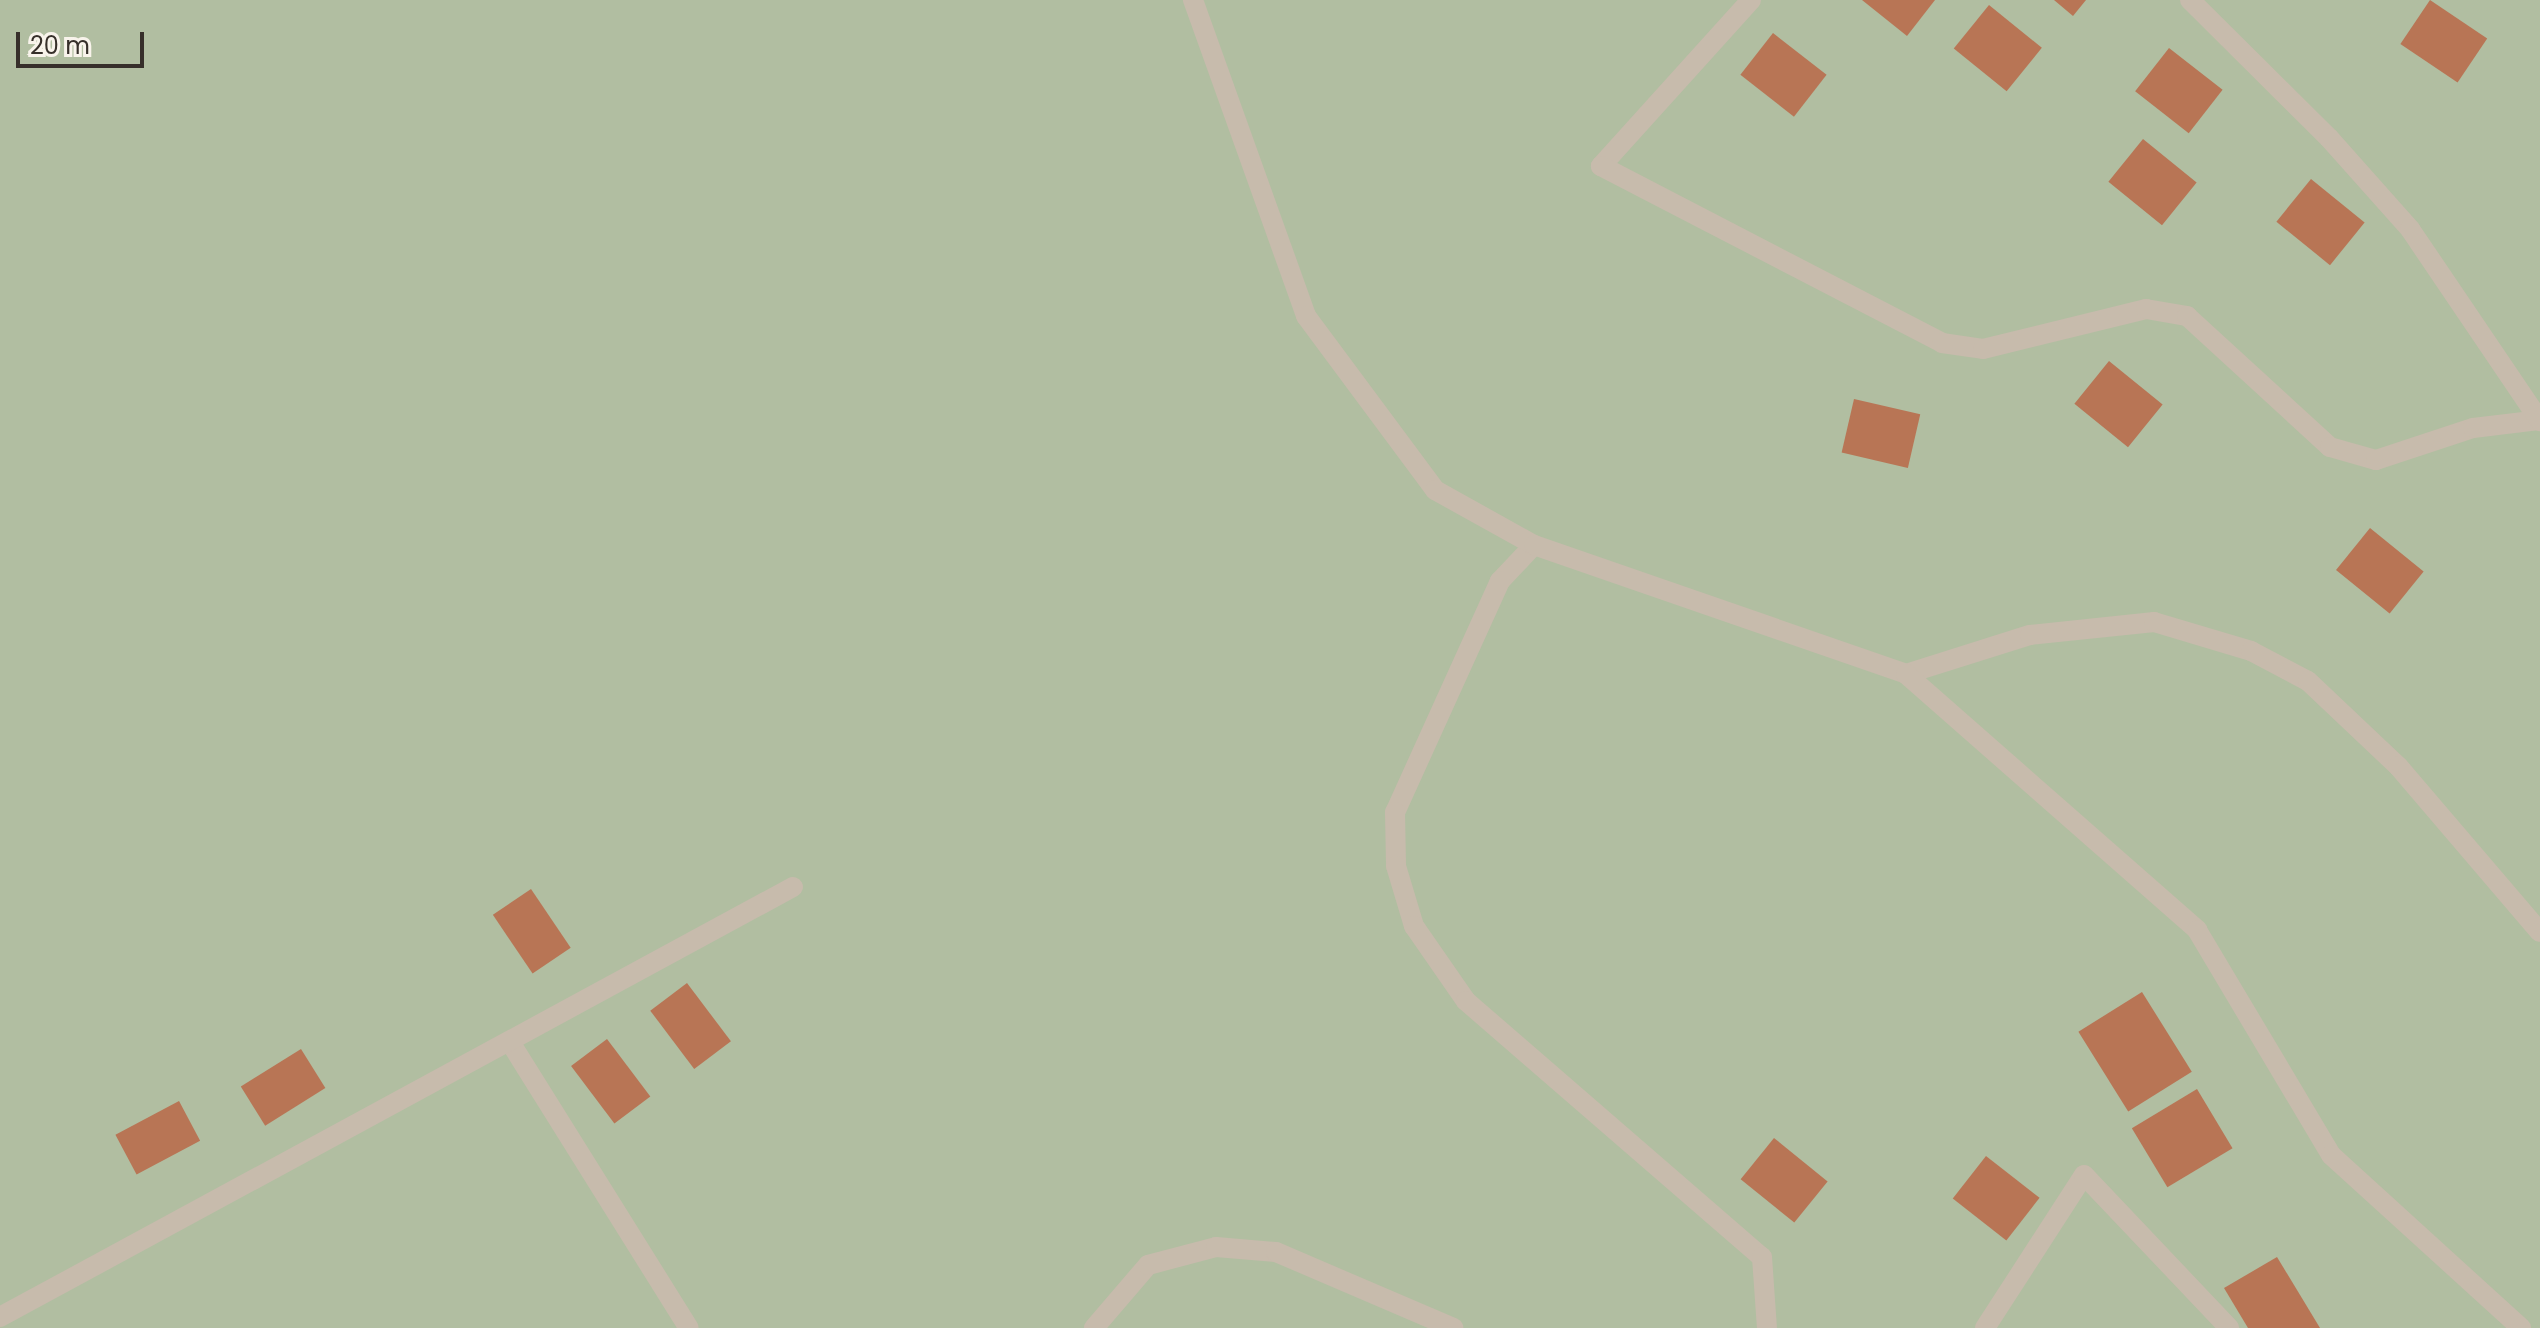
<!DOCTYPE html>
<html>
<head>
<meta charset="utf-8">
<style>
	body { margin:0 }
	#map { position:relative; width:2540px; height:1328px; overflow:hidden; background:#f0e9df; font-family:Poppins,sans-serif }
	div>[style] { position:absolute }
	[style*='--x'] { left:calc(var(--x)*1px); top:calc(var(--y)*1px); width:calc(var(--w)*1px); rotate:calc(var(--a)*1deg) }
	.green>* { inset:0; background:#b1bea1; transform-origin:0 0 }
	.building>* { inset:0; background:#b87555; transform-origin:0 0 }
	.minor>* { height:20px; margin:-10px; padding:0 10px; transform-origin:10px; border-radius:10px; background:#c7bbac }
	.tertiary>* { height:20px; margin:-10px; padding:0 10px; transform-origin:10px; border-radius:10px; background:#c7bbac }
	span { translate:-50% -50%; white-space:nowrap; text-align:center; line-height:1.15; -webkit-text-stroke:7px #f8f3eb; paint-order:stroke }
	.scale { position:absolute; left:16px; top:32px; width:128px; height:36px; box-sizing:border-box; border:4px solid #362f2a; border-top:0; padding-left:10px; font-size:24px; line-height:28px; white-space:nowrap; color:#362f2a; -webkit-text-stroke:6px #f8f3eb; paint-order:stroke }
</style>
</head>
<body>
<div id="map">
	<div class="green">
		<div style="left:0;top:0;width:2540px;height:1328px"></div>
	</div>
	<div class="building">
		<div style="clip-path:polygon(1862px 0,1935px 0,1907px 36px)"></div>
		<div style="clip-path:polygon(2054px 0,2086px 0,2073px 16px)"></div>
		<div style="left:2430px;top:0;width:69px;height:53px;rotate:34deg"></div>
		<div style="left:1989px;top:5px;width:68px;height:56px;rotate:39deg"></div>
		<div style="left:1773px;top:33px;width:68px;height:53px;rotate:38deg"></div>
		<div style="left:2169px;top:48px;width:68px;height:55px;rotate:38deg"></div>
		<div style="left:2143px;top:139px;width:69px;height:55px;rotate:39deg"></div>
		<div style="left:2311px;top:179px;width:69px;height:55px;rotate:39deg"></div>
		<div style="left:2109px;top:361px;width:69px;height:55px;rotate:39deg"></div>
		<div style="left:1854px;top:399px;width:68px;height:55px;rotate:13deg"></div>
		<div style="left:2370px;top:528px;width:69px;height:54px;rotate:39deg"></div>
		<div style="left:531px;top:889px;width:71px;height:46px;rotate:56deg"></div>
		<div style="left:687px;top:983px;width:73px;height:46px;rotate:53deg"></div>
		<div style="left:2142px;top:992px;width:94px;height:75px;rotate:58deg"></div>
		<div style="left:607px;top:1039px;width:72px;height:45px;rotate:53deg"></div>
		<div style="left:301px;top:1049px;width:46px;height:71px;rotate:58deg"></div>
		<div style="left:2197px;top:1089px;width:69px;height:76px;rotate:59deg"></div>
		<div style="left:179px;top:1101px;width:45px;height:72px;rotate:62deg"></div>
		<div style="left:1774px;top:1138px;width:69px;height:53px;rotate:39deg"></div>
		<div style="left:1986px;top:1156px;width:68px;height:54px;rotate:38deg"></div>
		<div style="clip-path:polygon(2277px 1257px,2320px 1328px,2248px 1328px,2224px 1288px)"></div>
	</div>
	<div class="minor">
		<div style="--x:1751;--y:0;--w:224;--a:132.1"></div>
		<div style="--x:1601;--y:166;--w:384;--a:27.4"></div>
		<div style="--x:1942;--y:343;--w:41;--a:8.3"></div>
		<div style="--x:1983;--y:349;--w:168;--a:-13.8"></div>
		<div style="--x:2146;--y:309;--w:42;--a:9.7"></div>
		<div style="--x:2187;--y:316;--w:194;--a:42.5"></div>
		<div style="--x:2330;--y:447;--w:48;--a:15.8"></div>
		<div style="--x:2376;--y:460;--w:102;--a:-18.3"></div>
		<div style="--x:2473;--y:428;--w:66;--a:-6.9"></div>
		<div style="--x:2190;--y:0;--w:196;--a:44.8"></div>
		<div style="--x:2329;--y:138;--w:122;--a:48.3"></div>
		<div style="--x:2410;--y:229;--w:232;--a:55.9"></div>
		<div style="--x:1534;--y:545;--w:50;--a:133.4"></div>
		<div style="--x:1500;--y:581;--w:254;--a:114.4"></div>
		<div style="--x:1395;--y:812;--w:54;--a:88.9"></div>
		<div style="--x:1396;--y:866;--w:63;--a:73.3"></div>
		<div style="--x:1414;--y:926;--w:91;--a:55.3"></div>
		<div style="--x:1466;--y:1001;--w:391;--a:40.9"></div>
		<div style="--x:1762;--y:1257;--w:71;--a:86"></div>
		<div style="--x:1906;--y:674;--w:130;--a:-17.5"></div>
		<div style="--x:2030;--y:635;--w:125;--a:-6"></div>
		<div style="--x:2154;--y:622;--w:101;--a:16.6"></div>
		<div style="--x:2251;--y:651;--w:64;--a:27.8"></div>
		<div style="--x:2308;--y:681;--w:124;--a:43.4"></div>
		<div style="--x:2398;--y:766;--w:218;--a:49.5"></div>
		<div style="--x:510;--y:1042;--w:337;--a:58"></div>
		<div style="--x:0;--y:1317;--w:902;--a:-28.47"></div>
		<div style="--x:1094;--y:1328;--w:83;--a:-49.4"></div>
		<div style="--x:1148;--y:1265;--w:70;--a:-14.8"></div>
		<div style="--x:1216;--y:1247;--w:60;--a:4.8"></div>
		<div style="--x:1276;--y:1252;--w:193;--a:23.2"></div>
		<div style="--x:1985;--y:1328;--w:182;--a:-57.1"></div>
		<div style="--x:2084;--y:1175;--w:211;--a:46.5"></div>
	</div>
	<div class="tertiary">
		<div style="--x:1193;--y:0;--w:336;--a:70.3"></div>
		<div style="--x:1306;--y:316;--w:217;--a:53.4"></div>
		<div style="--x:1435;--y:490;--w:113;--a:29.1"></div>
		<div style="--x:1534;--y:545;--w:394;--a:19.1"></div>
		<div style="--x:1906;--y:674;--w:388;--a:41.3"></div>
		<div style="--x:2197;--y:930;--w:262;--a:59.2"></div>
		<div style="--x:2331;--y:1155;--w:257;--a:42.3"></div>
	</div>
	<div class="scale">20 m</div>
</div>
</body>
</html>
